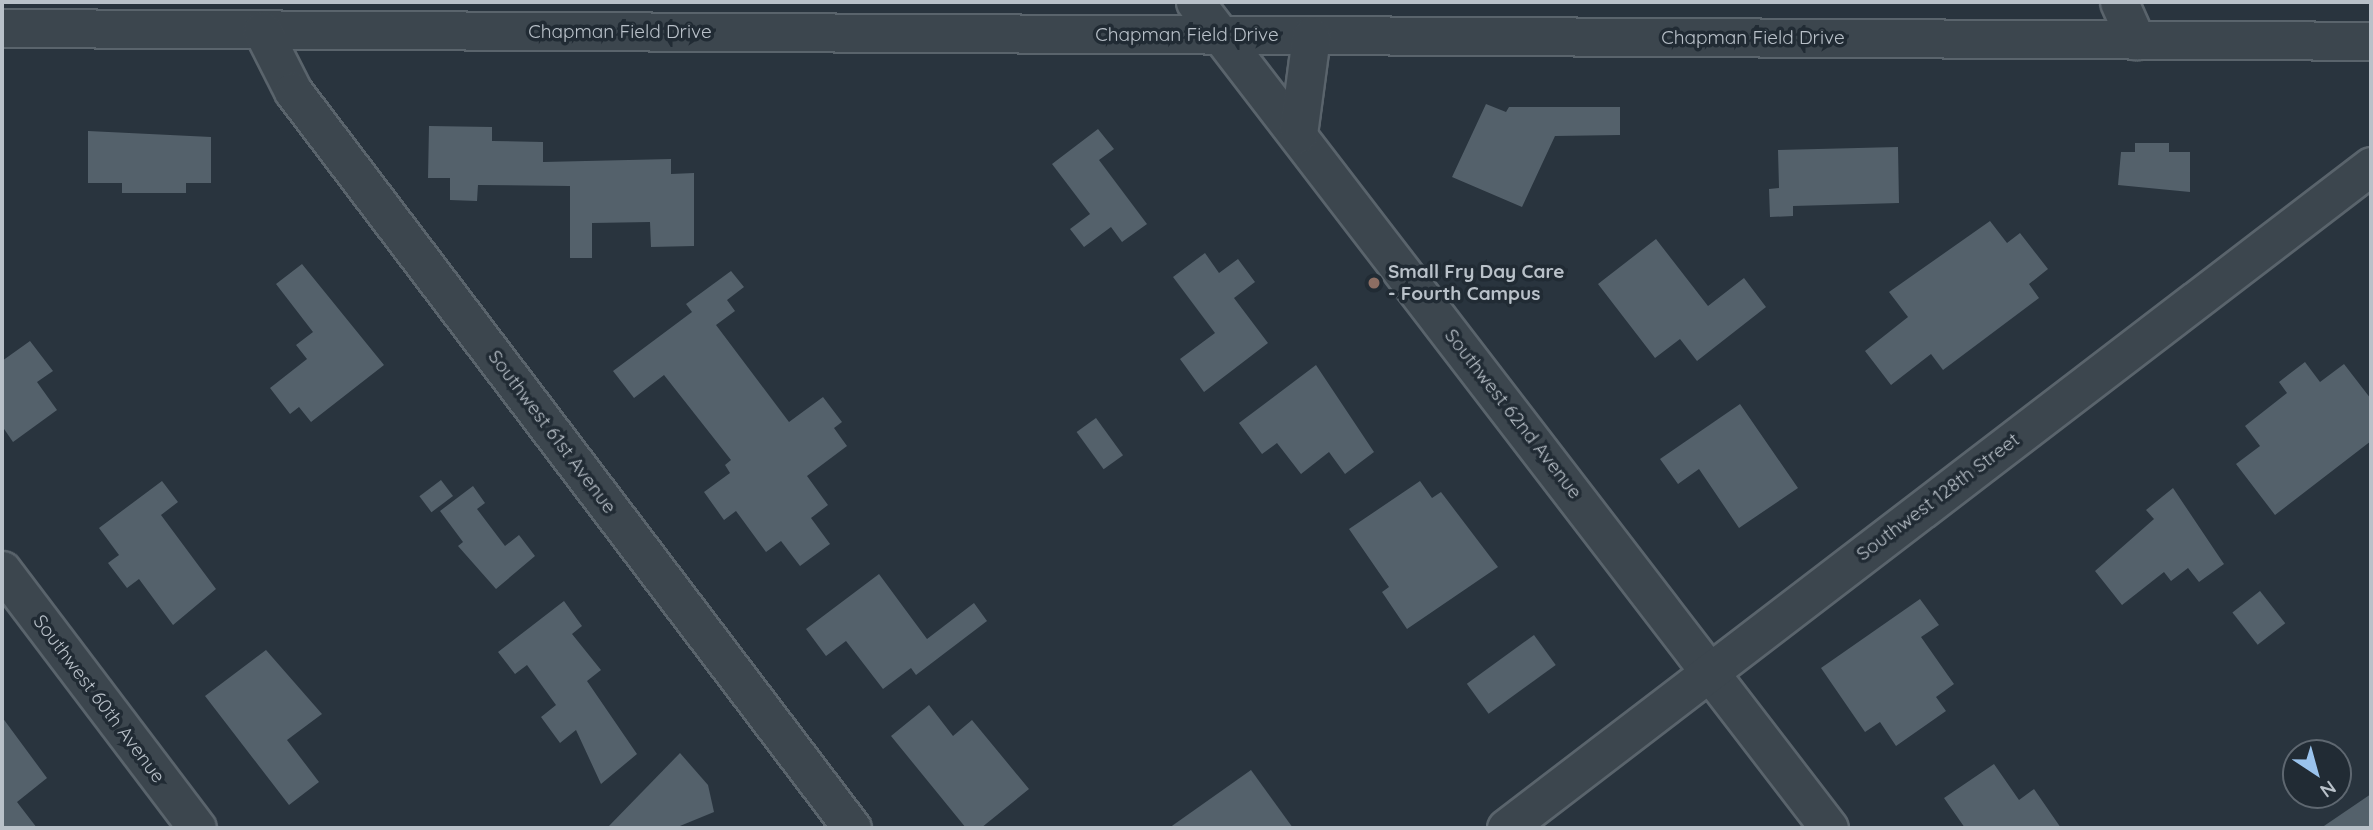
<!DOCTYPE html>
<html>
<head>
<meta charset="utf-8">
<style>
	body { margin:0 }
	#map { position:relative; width:2373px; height:830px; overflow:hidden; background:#29343e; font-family:Quicksand,sans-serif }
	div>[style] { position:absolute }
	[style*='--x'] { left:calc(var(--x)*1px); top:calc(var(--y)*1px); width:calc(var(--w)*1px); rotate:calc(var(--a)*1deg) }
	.building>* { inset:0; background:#54616b; transform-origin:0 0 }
	.roads { filter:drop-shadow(2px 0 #5a646c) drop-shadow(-2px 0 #5a646c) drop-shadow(0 2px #5a646c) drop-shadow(0 -2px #5a646c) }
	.minor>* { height:37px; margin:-18.5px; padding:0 18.5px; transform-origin:18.5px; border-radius:18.5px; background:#3c464e }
	.dots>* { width:19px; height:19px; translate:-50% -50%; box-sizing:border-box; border:4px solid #212b34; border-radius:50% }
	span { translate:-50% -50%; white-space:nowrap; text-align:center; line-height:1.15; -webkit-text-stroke:7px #212b34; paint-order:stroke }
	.street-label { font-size:19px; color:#b9c1c9 }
	.poi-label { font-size:19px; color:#b9c1c9; font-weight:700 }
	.left { translate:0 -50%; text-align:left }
	.frame { position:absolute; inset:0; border:4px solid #b9c1c9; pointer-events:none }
	.north { position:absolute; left:2282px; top:739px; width:70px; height:70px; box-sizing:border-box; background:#212b34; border:2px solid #5e6770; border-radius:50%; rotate:144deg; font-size:19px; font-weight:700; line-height:28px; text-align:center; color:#b9c1c9 }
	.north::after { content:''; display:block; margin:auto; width:24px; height:32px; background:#9ac3ed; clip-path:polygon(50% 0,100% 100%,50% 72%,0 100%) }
</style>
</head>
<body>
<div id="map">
	<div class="building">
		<div style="clip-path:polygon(1486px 104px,1506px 112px,1509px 107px,1620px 107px,1620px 135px,1555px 136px,1522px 207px,1452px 177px)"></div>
		<div style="clip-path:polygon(429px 126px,492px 127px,492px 141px,543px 142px,543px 162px,671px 159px,671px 174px,694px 173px,694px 246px,651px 247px,650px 222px,592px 223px,592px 258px,570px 258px,570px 186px,478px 185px,477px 201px,450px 200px,450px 178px,428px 178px)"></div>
		<div style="clip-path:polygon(1098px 129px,1114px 149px,1099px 160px,1147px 224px,1122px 242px,1111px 227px,1084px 247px,1070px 229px,1090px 214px,1052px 164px)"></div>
		<div style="clip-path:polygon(88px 131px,211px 137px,211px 183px,186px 183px,186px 193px,122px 193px,122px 183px,88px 183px)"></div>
		<div style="clip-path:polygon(2135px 143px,2169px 143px,2169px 152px,2190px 152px,2190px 192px,2118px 185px,2121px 152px,2135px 152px)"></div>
		<div style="clip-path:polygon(1898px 147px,1899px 203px,1793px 206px,1793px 216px,1770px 217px,1769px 189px,1779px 188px,1778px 150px)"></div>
		<div style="clip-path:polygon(1990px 221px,2007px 243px,2020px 233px,2048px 269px,2029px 284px,2039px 298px,1943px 370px,1931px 354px,1891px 385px,1865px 351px,1908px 317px,1889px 292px)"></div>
		<div style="clip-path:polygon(1656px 239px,1708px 306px,1744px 278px,1766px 307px,1697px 361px,1680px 339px,1655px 358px,1598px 284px)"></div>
		<div style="clip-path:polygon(1205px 253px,1219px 273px,1238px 259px,1255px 282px,1234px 298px,1268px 343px,1204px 392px,1180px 359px,1215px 333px,1173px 277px)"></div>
		<div style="clip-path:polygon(302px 264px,384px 365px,311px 422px,299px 407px,290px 414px,270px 388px,307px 359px,296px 345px,313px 332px,276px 284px)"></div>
		<div style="clip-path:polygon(731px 271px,744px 287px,727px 300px,735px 311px,716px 325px,789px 422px,823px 397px,842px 422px,834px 428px,847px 446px,807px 476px,828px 505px,811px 518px,830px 544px,800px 566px,781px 541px,766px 552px,736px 511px,724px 520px,704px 492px,730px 473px,725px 465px,731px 460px,664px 375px,634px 398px,613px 371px,692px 312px,686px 304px)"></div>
		<div style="clip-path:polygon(30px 341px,53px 371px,37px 382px,57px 410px,13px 442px,2px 426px,2px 361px)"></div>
		<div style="clip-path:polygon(2305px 362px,2320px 382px,2344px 364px,2371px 399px,2371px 441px,2275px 515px,2236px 464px,2260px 446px,2245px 426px,2287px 393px,2279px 382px)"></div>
		<div style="clip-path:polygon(1316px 365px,1374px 452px,1345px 474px,1329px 452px,1301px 474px,1277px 443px,1262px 454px,1239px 423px)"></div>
		<div style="clip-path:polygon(1740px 404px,1798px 488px,1739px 528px,1699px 469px,1678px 484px,1660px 459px)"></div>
		<div style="left:1096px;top:418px;width:46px;height:24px;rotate:54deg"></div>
		<div style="left:441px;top:480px;width:20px;height:27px;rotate:53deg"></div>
		<div style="clip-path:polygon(162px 481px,178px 502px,161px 515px,216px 589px,173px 625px,139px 579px,127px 588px,108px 563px,119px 555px,99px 528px)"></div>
		<div style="clip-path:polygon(1420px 481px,1432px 498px,1441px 492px,1498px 567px,1407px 629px,1382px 592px,1389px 587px,1349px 529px)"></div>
		<div style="clip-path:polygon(473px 486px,485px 503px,477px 509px,505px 546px,519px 535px,535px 556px,496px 589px,458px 546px,463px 542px,440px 511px)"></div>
		<div style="clip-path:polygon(2173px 488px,2224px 564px,2199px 582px,2188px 568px,2171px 581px,2164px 572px,2122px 605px,2095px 571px,2154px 519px,2146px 510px)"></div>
		<div style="clip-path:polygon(879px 574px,927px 639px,974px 603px,987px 621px,916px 675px,911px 668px,883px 689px,846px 641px,826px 656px,806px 629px)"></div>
		<div style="left:2260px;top:591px;width:41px;height:35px;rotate:52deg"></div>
		<div style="clip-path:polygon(1920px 599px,1939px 625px,1921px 637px,1954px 684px,1936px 697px,1946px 711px,1896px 746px,1880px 722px,1865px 732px,1821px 668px)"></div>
		<div style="clip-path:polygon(564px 601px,582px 626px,572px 634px,601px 670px,587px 681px,637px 754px,601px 784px,576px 730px,560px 743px,541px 717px,556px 705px,527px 665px,515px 674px,498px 652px)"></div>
		<div style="left:1534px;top:635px;width:37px;height:83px;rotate:54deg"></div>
		<div style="clip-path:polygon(266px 650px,322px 714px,287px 740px,319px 782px,289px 805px,205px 696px)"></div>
		<div style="clip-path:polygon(929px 705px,953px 736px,972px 720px,1029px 789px,981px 828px,966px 828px,891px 736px)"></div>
		<div style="clip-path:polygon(2px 717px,47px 778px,17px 802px,37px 828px,2px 828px)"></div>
		<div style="clip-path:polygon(680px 753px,708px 785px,714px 812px,675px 828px,607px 828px)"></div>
		<div style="clip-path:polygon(1994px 764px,2019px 800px,2034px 789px,2061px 828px,1965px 828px,1944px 798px)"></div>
		<div style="clip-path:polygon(1251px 770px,1293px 828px,1169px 828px)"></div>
		<div style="clip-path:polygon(2371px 794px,2371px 828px,2321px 828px)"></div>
	</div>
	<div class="roads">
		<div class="minor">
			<div style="--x:1195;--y:2;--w:1041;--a:52.49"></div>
			<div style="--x:2119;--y:2;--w:42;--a:65.9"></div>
			<div style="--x:2;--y:28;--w:2369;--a:0.31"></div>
			<div style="--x:262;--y:30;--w:68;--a:63.1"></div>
			<div style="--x:293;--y:91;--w:925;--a:52.82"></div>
			<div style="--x:1298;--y:134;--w:99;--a:-82.4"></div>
			<div style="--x:2;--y:570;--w:323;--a:52.9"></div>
			<div style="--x:1506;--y:828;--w:1089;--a:-37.43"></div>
		</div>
	</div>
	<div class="dots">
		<div style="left:1374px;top:283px;background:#8d6e63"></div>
	</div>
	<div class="street-label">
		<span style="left:620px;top:32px">Chapman Field Drive</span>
		<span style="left:1187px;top:35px">Chapman Field Drive</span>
		<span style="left:1753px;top:38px">Chapman Field Drive</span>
		<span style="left:1513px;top:414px;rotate:52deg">Southwest 62nd Avenue</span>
		<span style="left:552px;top:432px;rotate:53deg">Southwest 61st Avenue</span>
		<span style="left:1938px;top:497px;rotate:-37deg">Southwest 128th Street</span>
		<span style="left:99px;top:699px;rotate:53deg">Southwest 60th Avenue</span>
	</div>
	<div class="poi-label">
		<span class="left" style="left:1388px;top:283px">Small Fry Day Care<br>- Fourth Campus</span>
	</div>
	<div class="frame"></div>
	<div class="north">N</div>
</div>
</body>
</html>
